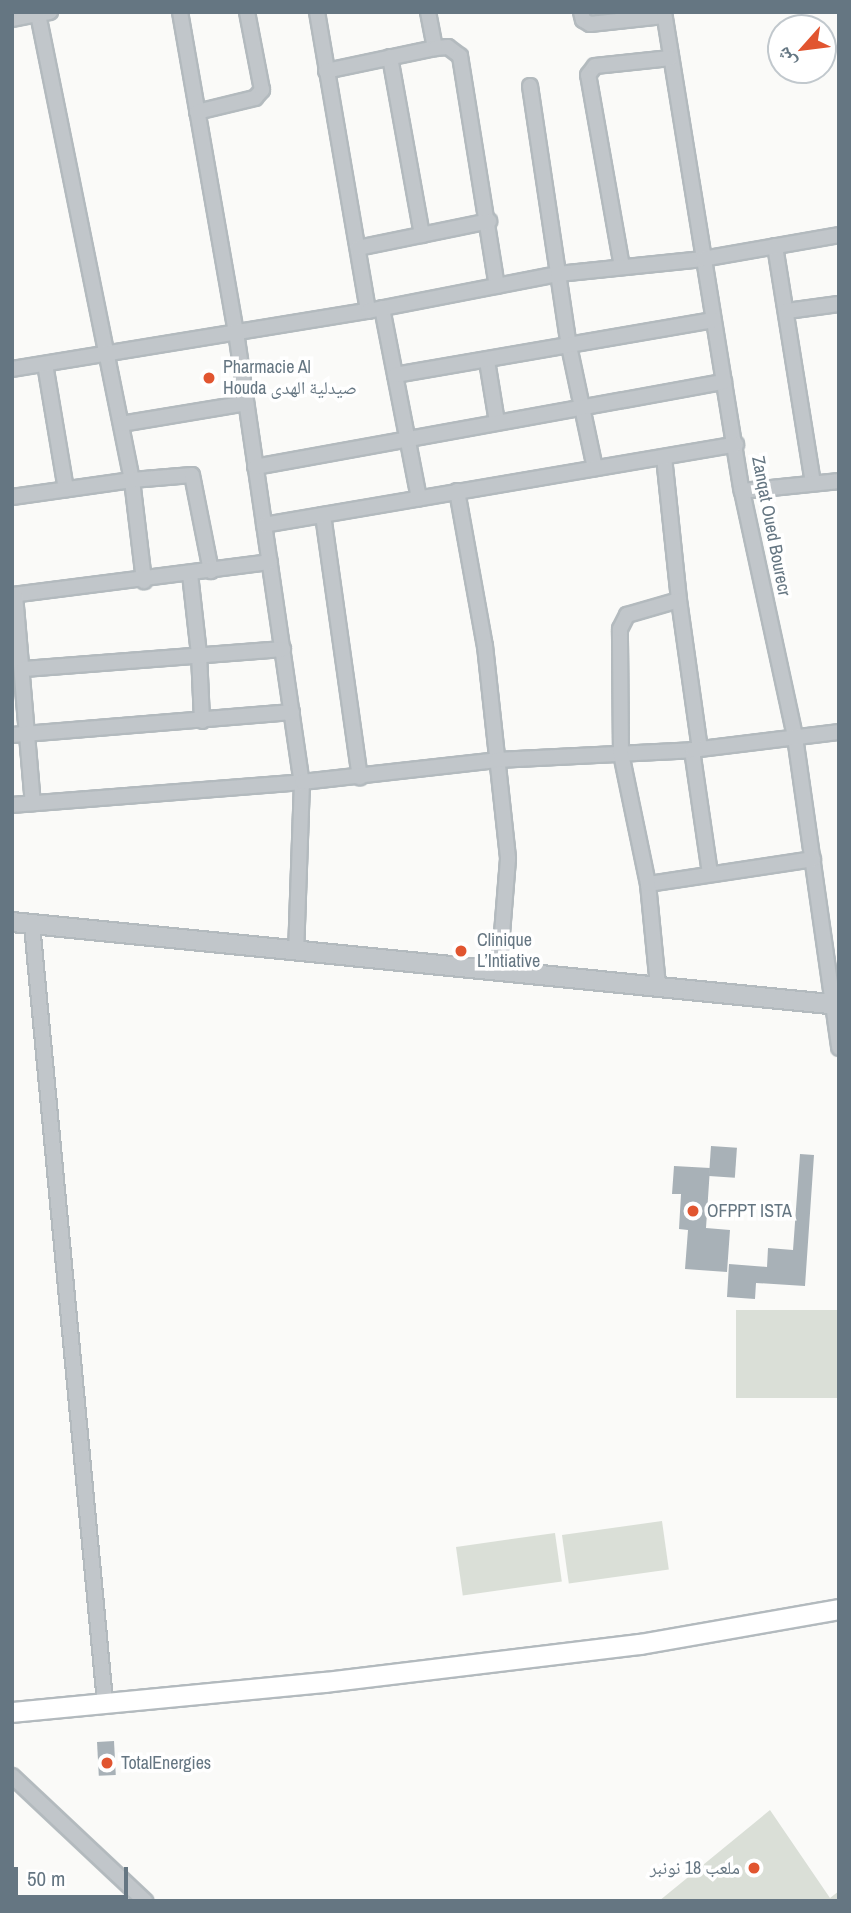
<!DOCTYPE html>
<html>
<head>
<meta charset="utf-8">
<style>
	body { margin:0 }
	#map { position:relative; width:851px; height:1913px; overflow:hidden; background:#fafaf8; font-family:"Archivo Narrow","Noto Naskh Arabic",sans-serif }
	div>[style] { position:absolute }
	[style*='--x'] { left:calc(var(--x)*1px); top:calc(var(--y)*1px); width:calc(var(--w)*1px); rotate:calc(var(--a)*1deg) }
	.green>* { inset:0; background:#dadfd7; transform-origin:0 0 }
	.building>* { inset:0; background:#a8b1b7; transform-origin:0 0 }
	.roads { filter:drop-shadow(2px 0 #b3babe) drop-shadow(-2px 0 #b3babe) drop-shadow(0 2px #b3babe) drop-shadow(0 -2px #b3babe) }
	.minor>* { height:14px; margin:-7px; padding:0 7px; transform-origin:7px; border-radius:7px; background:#c1c6ca }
	.tertiary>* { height:18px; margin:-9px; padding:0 9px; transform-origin:9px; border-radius:9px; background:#c1c6ca }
	.secondary>* { height:19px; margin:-9.5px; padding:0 9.5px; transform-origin:9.5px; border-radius:9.5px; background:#fff }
	.dots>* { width:19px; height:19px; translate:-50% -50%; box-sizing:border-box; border:4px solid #fff; border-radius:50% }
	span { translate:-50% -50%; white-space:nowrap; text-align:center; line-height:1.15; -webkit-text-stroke:7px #fff; paint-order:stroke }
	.poi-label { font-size:18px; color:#657682 }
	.left { translate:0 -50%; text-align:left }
	.right { translate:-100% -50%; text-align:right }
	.street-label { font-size:18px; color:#657682 }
	.frame { position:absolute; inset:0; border:14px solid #657682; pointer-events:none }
	.north { position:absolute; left:767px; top:14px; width:70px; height:70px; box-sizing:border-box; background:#fff; border:2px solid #c1c8cd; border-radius:50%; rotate:242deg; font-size:19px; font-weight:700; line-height:28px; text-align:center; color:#657682 }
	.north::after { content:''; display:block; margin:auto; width:24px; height:32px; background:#e15530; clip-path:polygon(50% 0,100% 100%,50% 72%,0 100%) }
	.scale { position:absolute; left:14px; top:1867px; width:114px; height:32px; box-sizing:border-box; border:4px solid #657682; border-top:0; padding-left:9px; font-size:21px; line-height:24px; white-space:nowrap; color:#657682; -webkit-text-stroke:5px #fff; paint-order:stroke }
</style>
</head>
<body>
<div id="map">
	<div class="green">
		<div style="left:839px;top:1310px;width:88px;height:103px;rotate:90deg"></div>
		<div style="left:662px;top:1521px;width:49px;height:101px;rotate:82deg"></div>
		<div style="left:555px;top:1533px;width:49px;height:100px;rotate:82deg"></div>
		<div style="clip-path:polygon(770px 1810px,830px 1898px,839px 1891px,839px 1901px,659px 1901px)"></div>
	</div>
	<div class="building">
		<div style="left:711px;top:1146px;width:26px;height:30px;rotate:4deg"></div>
		<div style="clip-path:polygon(800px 1154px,814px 1155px,805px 1286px,756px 1283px,755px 1299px,727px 1297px,729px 1264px,767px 1267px,768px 1248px,793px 1250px)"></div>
		<div style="clip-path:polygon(674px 1166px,710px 1168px,706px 1228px,730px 1230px,727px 1272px,685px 1269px,688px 1230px,679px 1229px,681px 1194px,672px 1194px)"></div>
		<div style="left:114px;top:1741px;width:34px;height:17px;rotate:87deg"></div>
	</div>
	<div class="roads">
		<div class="minor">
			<div style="--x:50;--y:12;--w:12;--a:171"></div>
			<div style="--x:38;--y:14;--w:475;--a:78.6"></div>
			<div style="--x:132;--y:480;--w:102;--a:83.2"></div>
			<div style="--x:180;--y:12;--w:325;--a:80.1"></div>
			<div style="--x:236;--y:332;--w:455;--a:81.7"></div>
			<div style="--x:302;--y:782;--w:168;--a:92"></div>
			<div style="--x:317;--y:12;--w:303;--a:80.3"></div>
			<div style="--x:428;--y:12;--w:37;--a:79"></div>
			<div style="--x:581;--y:12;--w:8;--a:76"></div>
			<div style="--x:583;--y:20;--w:8;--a:30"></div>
			<div style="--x:590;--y:24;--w:74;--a:-6.2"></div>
			<div style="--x:664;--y:12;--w:485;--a:80.8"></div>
			<div style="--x:742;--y:491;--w:252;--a:77.8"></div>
			<div style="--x:795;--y:737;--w:314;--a:81.9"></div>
			<div style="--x:12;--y:19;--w:26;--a:-11"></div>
			<div style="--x:390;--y:57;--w:181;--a:79.8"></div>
			<div style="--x:326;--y:71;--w:111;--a:-11.9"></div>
			<div style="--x:435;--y:48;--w:13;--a:-4"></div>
			<div style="--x:448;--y:47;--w:15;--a:37"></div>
			<div style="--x:460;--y:56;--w:233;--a:80.9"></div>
			<div style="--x:530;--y:86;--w:263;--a:81.5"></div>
			<div style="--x:569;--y:346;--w:125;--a:78"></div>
			<div style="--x:197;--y:112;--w:60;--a:-13.6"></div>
			<div style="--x:255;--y:98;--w:11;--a:-49"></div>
			<div style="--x:262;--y:90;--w:79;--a:-100.9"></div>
			<div style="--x:775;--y:246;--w:240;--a:80.9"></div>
			<div style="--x:358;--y:248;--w:134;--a:-11.6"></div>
			<div style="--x:622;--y:267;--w:195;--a:-100"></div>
			<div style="--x:588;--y:75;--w:11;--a:-52"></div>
			<div style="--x:595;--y:66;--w:76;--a:-6"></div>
			<div style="--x:382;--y:308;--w:194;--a:79"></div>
			<div style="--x:787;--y:311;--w:52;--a:-7.7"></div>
			<div style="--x:487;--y:361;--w:62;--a:80.7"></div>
			<div style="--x:45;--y:364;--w:127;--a:80.5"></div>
			<div style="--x:12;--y:369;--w:361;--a:-9.3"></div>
			<div style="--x:368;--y:311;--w:194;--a:-11"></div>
			<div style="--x:558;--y:274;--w:146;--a:-5.9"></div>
			<div style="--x:703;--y:259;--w:138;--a:-10"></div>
			<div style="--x:395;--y:375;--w:323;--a:-9.8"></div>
			<div style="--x:121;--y:424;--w:127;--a:-9.5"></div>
			<div style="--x:664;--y:457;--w:144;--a:84"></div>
			<div style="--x:679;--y:600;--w:150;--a:82"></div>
			<div style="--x:255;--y:467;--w:477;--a:-10.3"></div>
			<div style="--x:457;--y:491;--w:158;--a:79.8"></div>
			<div style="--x:485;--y:646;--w:214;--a:83.8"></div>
			<div style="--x:508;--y:859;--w:112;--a:94.6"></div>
			<div style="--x:742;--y:491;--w:98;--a:-5.9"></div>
			<div style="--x:12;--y:497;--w:121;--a:-8.1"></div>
			<div style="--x:132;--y:480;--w:60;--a:-4.8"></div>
			<div style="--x:192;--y:475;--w:98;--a:78.8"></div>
			<div style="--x:323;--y:515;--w:265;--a:82"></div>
			<div style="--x:264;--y:525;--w:479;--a:-9.7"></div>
			<div style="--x:190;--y:574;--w:81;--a:83.6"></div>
			<div style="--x:199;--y:654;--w:67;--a:87.4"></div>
			<div style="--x:12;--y:595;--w:260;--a:-7.3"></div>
			<div style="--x:15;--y:595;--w:209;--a:85.1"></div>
			<div style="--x:24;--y:669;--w:260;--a:-4.4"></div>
			<div style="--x:12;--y:735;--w:281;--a:-4.7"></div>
			<div style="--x:692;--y:750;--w:125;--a:81.7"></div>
			<div style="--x:12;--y:805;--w:291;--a:-4.5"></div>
			<div style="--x:302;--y:782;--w:196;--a:-6.4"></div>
			<div style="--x:497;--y:760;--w:195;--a:-2.9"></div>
			<div style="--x:692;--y:750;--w:148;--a:-7"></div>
			<div style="--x:648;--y:884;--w:167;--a:-8.6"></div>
			<div style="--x:32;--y:925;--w:780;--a:84.63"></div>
			<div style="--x:658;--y:986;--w:102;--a:-95.6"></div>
			<div style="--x:648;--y:884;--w:133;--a:-101.7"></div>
			<div style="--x:621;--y:754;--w:125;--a:-90.5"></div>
			<div style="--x:620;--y:629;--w:16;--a:-63"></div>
			<div style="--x:627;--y:615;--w:54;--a:-16.1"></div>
			<div style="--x:12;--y:1776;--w:183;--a:43.2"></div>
		</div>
		<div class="tertiary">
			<div style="--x:12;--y:922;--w:831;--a:5.73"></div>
		</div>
		<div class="secondary">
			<div style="--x:12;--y:1712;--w:314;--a:-5.5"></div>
			<div style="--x:325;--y:1682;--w:317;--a:-6.9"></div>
			<div style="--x:640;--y:1644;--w:202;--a:-10"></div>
		</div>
	</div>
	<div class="dots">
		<div style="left:209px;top:378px;background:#e15530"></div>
		<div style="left:461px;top:951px;background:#e15530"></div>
		<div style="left:693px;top:1211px;background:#e15530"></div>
		<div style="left:107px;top:1763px;background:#e15530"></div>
		<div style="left:754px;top:1868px;background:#e15530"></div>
	</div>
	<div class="poi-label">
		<span class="left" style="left:223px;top:378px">Pharmacie Al<br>Houda صيدلية الهدى</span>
		<span class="left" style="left:477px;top:951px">Clinique<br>L’Intiative</span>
		<span class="left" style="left:707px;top:1211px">OFPPT ISTA</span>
		<span class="left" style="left:121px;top:1763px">TotalEnergies</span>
		<span class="right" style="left:740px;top:1868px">ملعب 18 نونبر</span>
	</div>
	<div class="street-label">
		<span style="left:771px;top:526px;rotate:79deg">Zanqat Oued Bourecr</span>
	</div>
	<div class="frame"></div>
	<div class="north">ش</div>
	<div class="scale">50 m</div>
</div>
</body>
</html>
